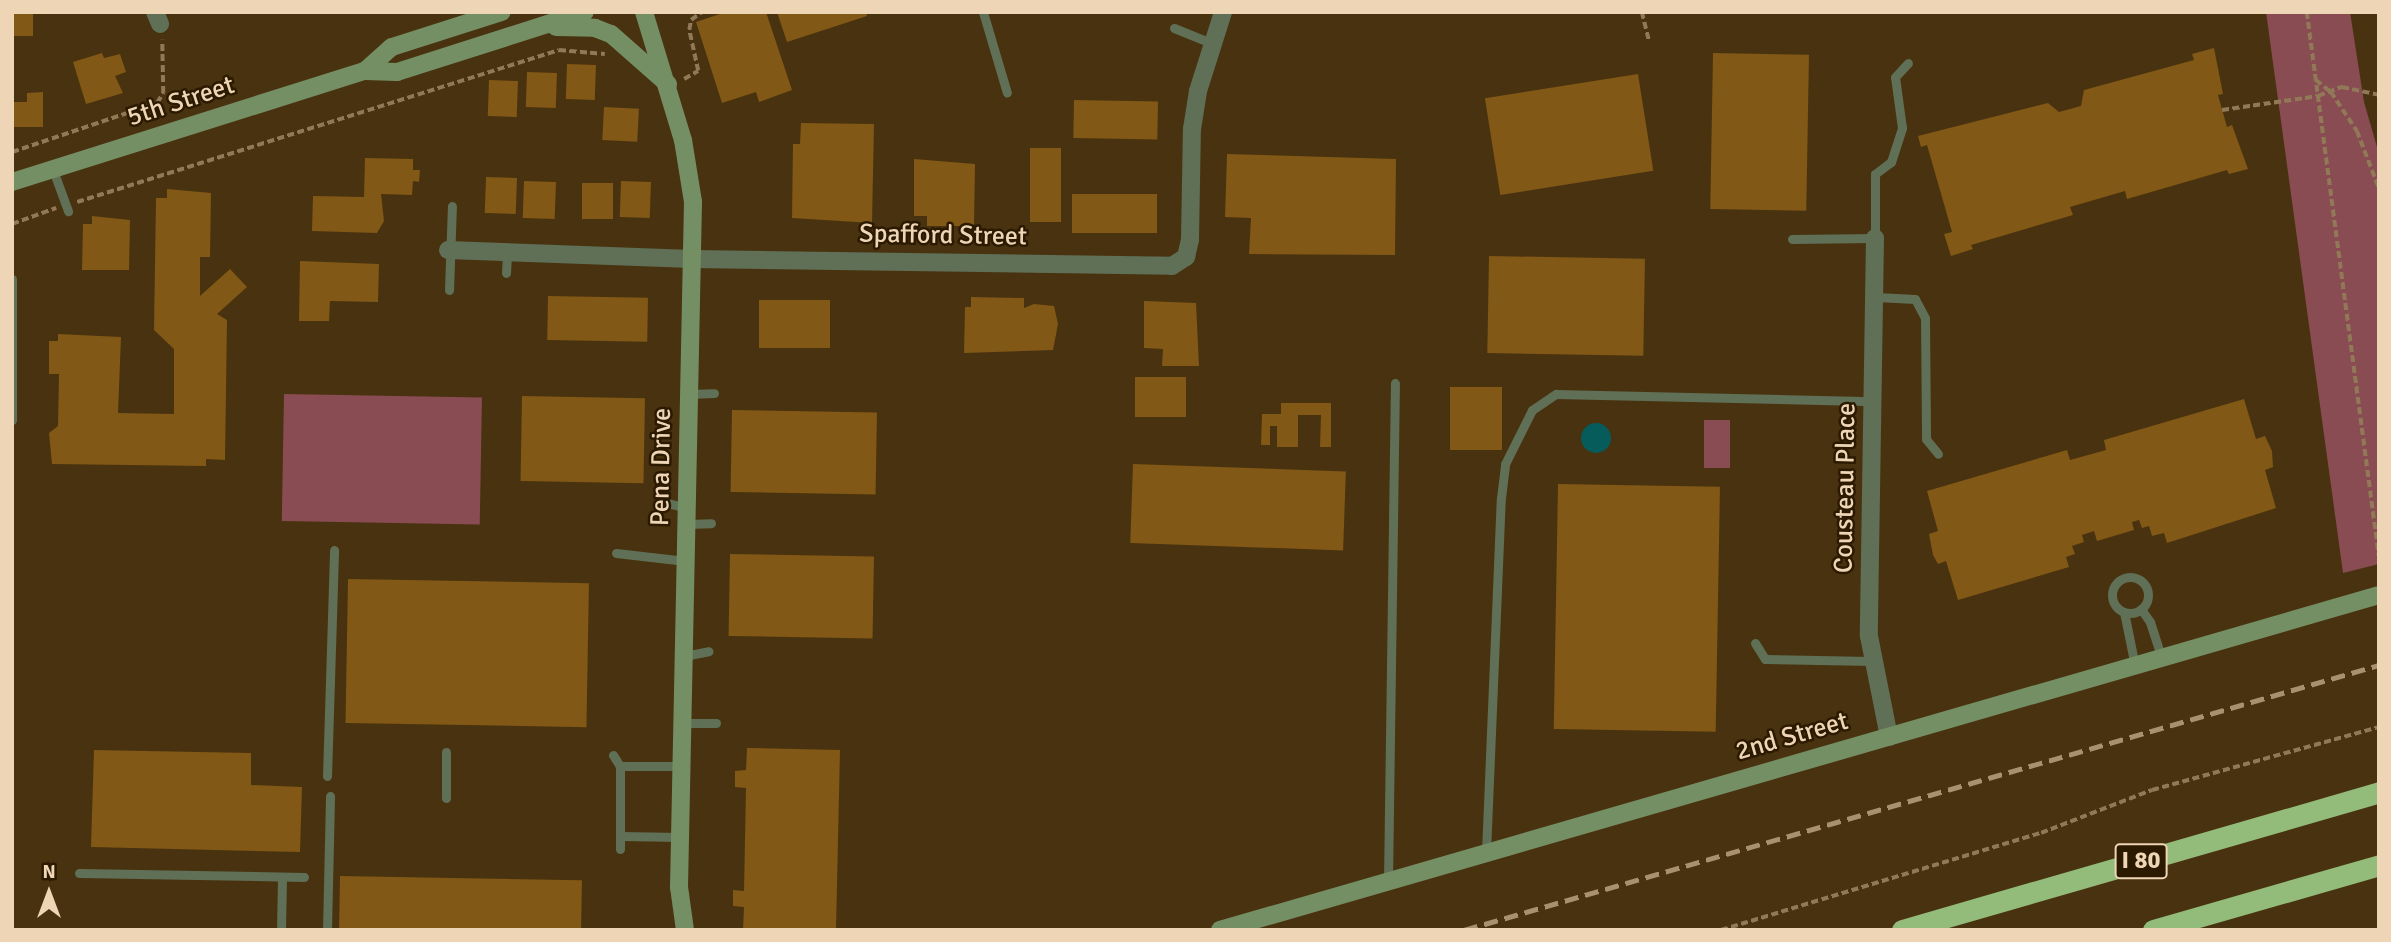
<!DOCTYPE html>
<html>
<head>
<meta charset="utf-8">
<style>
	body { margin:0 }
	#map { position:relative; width:2391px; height:942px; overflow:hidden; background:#49320f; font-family:Signika,sans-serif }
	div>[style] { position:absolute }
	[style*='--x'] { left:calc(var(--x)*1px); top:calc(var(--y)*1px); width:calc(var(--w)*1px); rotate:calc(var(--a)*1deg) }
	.green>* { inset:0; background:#884c52; transform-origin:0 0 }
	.water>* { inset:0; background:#065b5b }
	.round { border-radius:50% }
	.building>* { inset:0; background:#815815; transform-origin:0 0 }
	.path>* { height:3.5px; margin-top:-1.75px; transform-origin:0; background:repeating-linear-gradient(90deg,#917957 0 7px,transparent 0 10.5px) }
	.lane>* { height:9px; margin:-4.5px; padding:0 4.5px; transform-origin:4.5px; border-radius:4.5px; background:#5f7056 }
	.lane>.ring { margin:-4.5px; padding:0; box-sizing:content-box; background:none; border:9px solid #5f7056; border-radius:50% }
	.street>* { height:18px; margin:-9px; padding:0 9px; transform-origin:9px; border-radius:9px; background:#5f7056 }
	.secondary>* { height:18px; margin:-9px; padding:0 9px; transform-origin:9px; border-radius:9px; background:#758f65 }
	.highway>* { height:21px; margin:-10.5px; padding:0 10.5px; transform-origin:10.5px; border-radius:10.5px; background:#93bc7b }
	.rail>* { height:5px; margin-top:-2.5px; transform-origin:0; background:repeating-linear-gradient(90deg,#a99170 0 14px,transparent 0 21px) }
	span { translate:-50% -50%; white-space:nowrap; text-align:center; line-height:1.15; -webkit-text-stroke:5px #2c1a00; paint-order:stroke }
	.shield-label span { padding:2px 5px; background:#2c1a00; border:2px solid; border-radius:5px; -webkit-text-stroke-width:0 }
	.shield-label { font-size:24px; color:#eed5b6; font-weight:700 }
	.street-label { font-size:26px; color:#eed5b6 }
	.frame { position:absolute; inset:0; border:14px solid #eed5b6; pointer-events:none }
	.north { position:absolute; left:14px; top:858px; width:70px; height:70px; -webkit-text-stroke:5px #2c1a00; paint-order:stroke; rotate:0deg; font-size:19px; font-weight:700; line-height:28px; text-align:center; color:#eed5b6 }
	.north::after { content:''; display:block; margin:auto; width:24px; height:32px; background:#eed5b6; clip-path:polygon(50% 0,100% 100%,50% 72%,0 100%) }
</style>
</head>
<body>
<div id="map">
	<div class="green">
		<div style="clip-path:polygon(2266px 12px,2350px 12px,2364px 102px,2379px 154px,2379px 564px,2343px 573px)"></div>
		<div style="left:284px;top:394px;width:198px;height:127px;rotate:1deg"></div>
		<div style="left:1704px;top:420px;width:26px;height:48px"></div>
	</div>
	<div class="water">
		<div class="round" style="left:1581px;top:423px;width:30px;height:30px"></div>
	</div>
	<div class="building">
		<div style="left:12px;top:12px;width:21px;height:24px"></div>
		<div style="clip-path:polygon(726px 12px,766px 12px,792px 90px,759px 102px,756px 92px,722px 103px,696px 22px)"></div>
		<div style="clip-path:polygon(777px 12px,866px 12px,867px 16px,787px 42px)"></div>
		<div style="clip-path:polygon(2214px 48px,2223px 94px,2218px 95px,2227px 127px,2232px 125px,2248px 169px,2229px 174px,2227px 170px,2127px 199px,2125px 191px,2070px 207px,2073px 215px,1971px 245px,1973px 249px,1951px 256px,1944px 234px,1952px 232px,1927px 145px,1921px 147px,1918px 136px,2048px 103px,2059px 112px,2081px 106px,2084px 90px,2194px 60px,2192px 54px)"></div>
		<div style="clip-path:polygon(102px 53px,104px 58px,120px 54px,126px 72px,115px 76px,123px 93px,86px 104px,73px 62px)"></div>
		<div style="left:1713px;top:53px;width:96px;height:156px;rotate:1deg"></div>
		<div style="left:567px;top:64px;width:29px;height:35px;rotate:2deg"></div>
		<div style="left:527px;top:72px;width:30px;height:35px;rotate:2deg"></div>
		<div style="left:1638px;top:74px;width:98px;height:155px;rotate:81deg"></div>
		<div style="left:489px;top:80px;width:29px;height:36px;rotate:2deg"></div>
		<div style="clip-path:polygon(43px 92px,43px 127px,12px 127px,12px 102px,27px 102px,27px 93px)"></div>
		<div style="left:1074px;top:100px;width:84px;height:38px;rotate:1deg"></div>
		<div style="left:604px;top:107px;width:35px;height:33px;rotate:3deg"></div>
		<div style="clip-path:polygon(801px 123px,874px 124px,872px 223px,792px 218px,793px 144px,800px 144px)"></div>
		<div style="left:1030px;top:148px;width:31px;height:74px"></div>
		<div style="clip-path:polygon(1227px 154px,1396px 159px,1395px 255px,1249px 254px,1251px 218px,1225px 217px)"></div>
		<div style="clip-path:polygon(365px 158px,413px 159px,413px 170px,420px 170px,419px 182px,413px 181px,412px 195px,381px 194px,384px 221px,377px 233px,312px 231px,313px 196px,364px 197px)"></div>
		<div style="clip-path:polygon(914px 159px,975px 164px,974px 226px,927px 226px,927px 216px,914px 216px)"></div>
		<div style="left:486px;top:177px;width:31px;height:36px;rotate:2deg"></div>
		<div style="left:524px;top:181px;width:32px;height:37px;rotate:2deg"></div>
		<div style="left:621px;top:181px;width:30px;height:36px;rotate:2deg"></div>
		<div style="left:582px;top:183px;width:31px;height:36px"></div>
		<div style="clip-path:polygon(167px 189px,211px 193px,210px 257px,200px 257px,200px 296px,230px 269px,247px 287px,217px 314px,227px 320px,225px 460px,206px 459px,206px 466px,52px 464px,49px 433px,58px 426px,59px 374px,49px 374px,49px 341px,58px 341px,58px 334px,121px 337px,118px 413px,174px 414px,174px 349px,154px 330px,156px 198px,167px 198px)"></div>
		<div style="left:1072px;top:194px;width:85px;height:39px"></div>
		<div style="clip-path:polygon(92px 216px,130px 220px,129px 270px,82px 270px,83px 224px,92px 224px)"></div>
		<div style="left:1489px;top:256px;width:156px;height:97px;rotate:1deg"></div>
		<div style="clip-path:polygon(300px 261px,379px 264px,378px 302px,330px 301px,329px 321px,299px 321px)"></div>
		<div style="left:548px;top:296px;width:100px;height:44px;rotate:1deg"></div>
		<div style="clip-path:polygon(971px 297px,1024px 298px,1024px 308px,1034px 304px,1054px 306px,1058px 324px,1053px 350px,964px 353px,965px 307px,971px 307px)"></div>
		<div style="left:759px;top:300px;width:71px;height:48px"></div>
		<div style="clip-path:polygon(1144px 301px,1196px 303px,1199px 366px,1162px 366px,1163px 349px,1144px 348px)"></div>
		<div style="left:1135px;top:377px;width:51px;height:40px"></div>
		<div style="left:1450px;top:387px;width:52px;height:63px"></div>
		<div style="left:522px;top:396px;width:123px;height:85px;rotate:1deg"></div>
		<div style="clip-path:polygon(2244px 399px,2256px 439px,2265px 436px,2272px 451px,2273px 467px,2265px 470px,2276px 508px,2167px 543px,2164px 533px,2152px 536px,2149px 526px,2142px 528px,2139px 520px,2132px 522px,2134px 530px,2097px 541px,2094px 531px,2082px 535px,2084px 542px,2072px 546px,2075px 554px,2066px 557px,2069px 567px,1958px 600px,1946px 561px,1938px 564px,1933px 555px,1929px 534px,1938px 531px,1927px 491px,2067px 450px,2070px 460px,2106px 450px,2104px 440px)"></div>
		<div style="clip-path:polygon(1281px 403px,1331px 403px,1331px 447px,1320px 447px,1321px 415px,1298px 415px,1298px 447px,1277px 447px,1277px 426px,1270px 426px,1270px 445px,1261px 445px,1262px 414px,1281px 414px)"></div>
		<div style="left:732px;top:410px;width:145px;height:82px;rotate:1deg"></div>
		<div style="left:1133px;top:464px;width:213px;height:79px;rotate:2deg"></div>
		<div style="left:1558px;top:484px;width:162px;height:245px;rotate:1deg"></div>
		<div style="left:730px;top:554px;width:144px;height:82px;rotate:1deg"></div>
		<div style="left:348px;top:579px;width:241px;height:144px;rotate:1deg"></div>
		<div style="clip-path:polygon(747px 748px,840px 750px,836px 930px,743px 930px,744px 907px,733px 906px,733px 890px,744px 891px,746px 788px,735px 787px,735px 771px,746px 770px)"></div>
		<div style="clip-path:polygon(94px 750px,251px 753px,251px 785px,302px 787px,300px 852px,91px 847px)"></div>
		<div style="left:340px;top:876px;width:242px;height:54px;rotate:1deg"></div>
	</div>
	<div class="path">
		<div style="--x:1642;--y:12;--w:30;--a:76"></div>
		<div style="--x:2307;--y:12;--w:549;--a:82.46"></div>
		<div style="--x:684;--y:79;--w:16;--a:-30"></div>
		<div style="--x:698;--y:71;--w:42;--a:-102.4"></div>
		<div style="--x:689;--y:30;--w:10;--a:-79"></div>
		<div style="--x:691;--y:20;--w:14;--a:-36"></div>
		<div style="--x:2316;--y:80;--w:19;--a:39"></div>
		<div style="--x:2331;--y:92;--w:47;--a:56.3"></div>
		<div style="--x:2357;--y:131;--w:61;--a:68.9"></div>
		<div style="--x:2222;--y:110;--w:97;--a:-8.3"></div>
		<div style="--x:2318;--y:96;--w:26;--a:-21"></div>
		<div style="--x:2342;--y:87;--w:38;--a:12"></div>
		<div style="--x:12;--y:152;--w:153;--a:-18.7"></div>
		<div style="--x:157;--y:103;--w:12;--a:-59"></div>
		<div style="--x:163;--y:93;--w:53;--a:-91.1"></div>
		<div style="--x:77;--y:202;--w:505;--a:-17.5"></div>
		<div style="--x:559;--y:50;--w:46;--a:5"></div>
		<div style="--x:12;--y:224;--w:47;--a:-20"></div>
		<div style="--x:1721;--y:930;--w:334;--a:-16.9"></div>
		<div style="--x:2041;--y:833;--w:119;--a:-21.2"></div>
		<div style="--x:2152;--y:790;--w:236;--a:-15.5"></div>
	</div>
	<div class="lane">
		<div style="--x:983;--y:12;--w:84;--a:73.5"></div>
		<div style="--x:1174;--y:28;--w:40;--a:22"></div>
		<div style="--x:53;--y:170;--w:44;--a:69.9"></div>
		<div style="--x:1792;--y:239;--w:83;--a:-0.7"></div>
		<div style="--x:1875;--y:238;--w:64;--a:-90"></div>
		<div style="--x:1875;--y:174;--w:20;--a:-37"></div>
		<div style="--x:1891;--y:162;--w:36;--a:-72"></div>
		<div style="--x:1902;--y:128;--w:51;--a:-97.8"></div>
		<div style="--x:1895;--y:77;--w:19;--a:-47"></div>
		<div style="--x:506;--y:273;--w:20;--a:-87"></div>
		<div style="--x:12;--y:279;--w:141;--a:90"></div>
		<div style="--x:449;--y:290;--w:84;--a:-88"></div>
		<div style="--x:1876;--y:297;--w:39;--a:3"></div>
		<div style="--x:1915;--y:299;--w:21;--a:62"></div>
		<div style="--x:1925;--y:318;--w:121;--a:89.5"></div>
		<div style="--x:1926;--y:439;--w:19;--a:51"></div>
		<div style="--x:689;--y:394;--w:25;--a:-2"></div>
		<div style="--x:664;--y:502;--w:24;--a:15"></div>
		<div style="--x:687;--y:524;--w:24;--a:-2"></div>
		<div style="--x:616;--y:553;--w:70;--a:6.5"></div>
		<div class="ring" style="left:2112px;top:577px;width:27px;height:27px"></div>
		<div style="--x:2141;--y:609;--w:16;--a:55"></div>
		<div style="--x:2150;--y:622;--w:39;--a:72"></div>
		<div style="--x:2124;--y:612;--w:55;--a:78.5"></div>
		<div style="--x:1755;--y:643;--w:19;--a:58"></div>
		<div style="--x:1765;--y:659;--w:106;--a:1.1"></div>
		<div style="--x:684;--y:656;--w:25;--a:-11"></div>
		<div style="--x:683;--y:723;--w:33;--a:0"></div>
		<div style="--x:446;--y:752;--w:46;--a:90"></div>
		<div style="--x:613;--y:755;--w:13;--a:58"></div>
		<div style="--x:620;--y:766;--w:83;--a:90"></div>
		<div style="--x:620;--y:766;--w:62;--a:0"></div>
		<div style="--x:327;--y:776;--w:226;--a:-88.2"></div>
		<div style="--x:621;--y:836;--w:59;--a:1"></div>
		<div style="--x:1486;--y:852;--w:354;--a:-87.6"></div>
		<div style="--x:1501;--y:498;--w:34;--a:-83"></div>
		<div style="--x:1505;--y:464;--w:60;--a:-63.4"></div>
		<div style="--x:1532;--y:410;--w:29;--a:-34"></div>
		<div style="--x:1556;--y:394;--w:318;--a:1.3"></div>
		<div style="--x:79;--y:873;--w:225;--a:1"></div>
		<div style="--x:1388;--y:881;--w:498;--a:-89.2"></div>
		<div style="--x:281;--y:930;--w:53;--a:-88.9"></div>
		<div style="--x:327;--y:930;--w:134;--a:-88.7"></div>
	</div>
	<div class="street">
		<div style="--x:155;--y:12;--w:13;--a:67"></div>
		<div style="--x:1875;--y:238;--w:398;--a:90.9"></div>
		<div style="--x:1869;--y:636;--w:103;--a:78.8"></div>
		<div style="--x:448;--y:250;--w:244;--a:2.1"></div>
		<div style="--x:692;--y:259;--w:480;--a:0.8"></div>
		<div style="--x:1172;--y:266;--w:17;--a:-33"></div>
		<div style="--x:1186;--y:257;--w:18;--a:-77"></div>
		<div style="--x:1190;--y:239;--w:110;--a:-89"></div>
		<div style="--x:1192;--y:129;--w:38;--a:-81"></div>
		<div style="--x:1198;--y:91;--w:83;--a:-72.4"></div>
	</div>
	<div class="secondary">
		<div style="--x:644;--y:12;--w:134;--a:73.1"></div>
		<div style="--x:683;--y:140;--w:63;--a:80.8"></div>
		<div style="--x:693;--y:202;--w:685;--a:91.17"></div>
		<div style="--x:679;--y:887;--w:43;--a:82.1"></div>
		<div style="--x:556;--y:27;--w:39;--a:1"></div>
		<div style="--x:595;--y:28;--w:17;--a:21"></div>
		<div style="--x:611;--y:34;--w:76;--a:41.3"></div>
		<div style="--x:365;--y:71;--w:36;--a:-42"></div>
		<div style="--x:392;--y:47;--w:115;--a:-17.7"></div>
		<div style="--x:12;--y:182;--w:370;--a:-17.5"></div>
		<div style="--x:365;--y:71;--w:32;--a:2"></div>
		<div style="--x:397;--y:72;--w:197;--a:-17.7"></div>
		<div style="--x:1220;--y:930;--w:1206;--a:-16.12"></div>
	</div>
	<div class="highway">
		<div style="--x:1902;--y:930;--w:497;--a:-16.1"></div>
		<div style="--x:2153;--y:930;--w:235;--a:-16"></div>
	</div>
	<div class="rail">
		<div style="--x:1464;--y:930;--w:953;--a:-16.15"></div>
	</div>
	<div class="shield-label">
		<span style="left:2141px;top:861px">I 80</span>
	</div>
	<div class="street-label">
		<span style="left:181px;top:102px;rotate:-18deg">5th Street</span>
		<span style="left:943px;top:236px;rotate:1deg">Spafford Street</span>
		<span style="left:662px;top:467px;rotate:-89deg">Pena Drive</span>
		<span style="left:1846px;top:488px;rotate:-89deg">Cousteau Place</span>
		<span style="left:1792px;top:737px;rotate:-16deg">2nd Street</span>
	</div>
	<div class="frame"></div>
	<div class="north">N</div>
</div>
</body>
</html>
